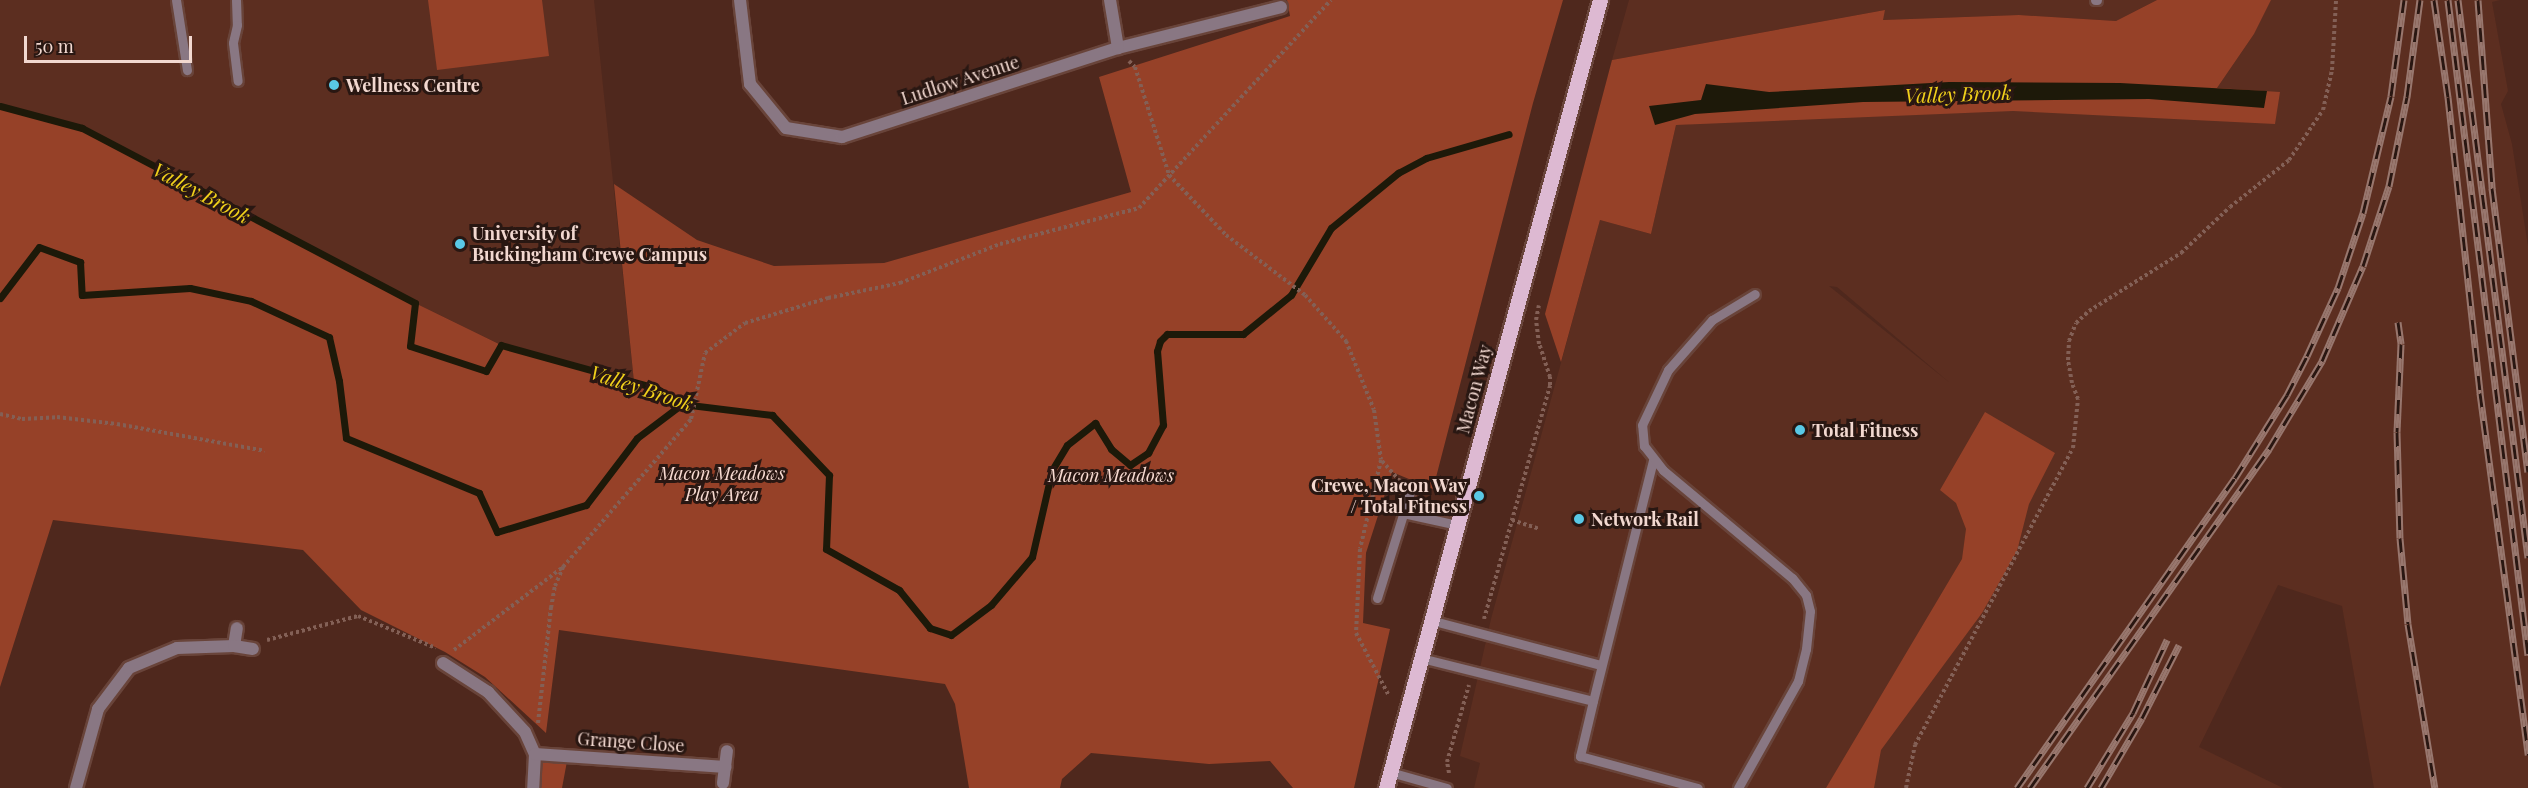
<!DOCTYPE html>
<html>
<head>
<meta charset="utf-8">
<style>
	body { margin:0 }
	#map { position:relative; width:2528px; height:788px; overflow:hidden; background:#4f281d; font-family:"Playfair Display",serif }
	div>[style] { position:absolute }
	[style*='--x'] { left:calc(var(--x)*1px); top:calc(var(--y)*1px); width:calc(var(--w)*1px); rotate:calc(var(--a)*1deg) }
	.built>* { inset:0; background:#5c2e20 }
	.green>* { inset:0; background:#964128 }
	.water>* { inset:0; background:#1d1909 }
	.stream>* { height:7px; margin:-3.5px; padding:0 3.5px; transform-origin:3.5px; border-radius:3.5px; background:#1d1909 }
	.path>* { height:4px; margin-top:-2px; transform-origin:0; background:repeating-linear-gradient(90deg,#836056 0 3px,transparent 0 6px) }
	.roads { filter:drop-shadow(2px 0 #69443a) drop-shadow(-2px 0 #69443a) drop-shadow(0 2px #69443a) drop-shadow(0 -2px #69443a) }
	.service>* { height:9px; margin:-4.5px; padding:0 4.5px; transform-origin:4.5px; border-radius:4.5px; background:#897783 }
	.minor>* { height:12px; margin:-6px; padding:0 6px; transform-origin:6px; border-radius:6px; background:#897783 }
	.primary>* { height:15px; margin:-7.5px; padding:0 7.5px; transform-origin:7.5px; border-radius:7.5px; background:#ddb9d2 }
	.rail>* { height:7px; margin-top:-3.5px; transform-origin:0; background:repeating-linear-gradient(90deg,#291712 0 14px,#98776e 0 28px); box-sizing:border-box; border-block:2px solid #98776e }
	.dots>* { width:16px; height:16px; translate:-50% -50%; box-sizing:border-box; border:3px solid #291712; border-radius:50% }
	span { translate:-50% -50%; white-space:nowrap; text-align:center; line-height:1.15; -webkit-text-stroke:6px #291712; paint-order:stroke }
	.street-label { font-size:18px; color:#f2d8d0 }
	.poi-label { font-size:18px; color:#f2d8d0; font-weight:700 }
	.left { translate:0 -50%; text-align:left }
	.right { translate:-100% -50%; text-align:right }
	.park-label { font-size:18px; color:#f8dbd2; font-style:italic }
	.water-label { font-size:20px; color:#f0d01b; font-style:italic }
	.scale { position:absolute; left:24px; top:36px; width:168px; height:27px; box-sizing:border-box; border:3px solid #f2d8d0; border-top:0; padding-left:8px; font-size:18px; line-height:21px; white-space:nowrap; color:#f2d8d0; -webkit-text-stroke:4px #291712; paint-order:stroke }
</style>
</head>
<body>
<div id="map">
	<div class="built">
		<div style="clip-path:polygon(0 0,594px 0,634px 382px,501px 345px,415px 303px,82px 128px,0 106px)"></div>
		<div style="clip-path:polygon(1629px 0,2157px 0,2116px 21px,2019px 15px,1882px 20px,1885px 10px,1612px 60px)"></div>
		<div style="clip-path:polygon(evenodd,2271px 0,2500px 0,2492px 2px,2508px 91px,2501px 104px,2512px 144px,2528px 246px,2528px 788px,2374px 788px,2342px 606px,2278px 585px,2199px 747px,2283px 788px,1474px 788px,1480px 763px,1460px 756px,1491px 619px,1600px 220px,1651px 234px,1676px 125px,2217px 88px,2254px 34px,2271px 0,1829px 286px,1837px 287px,1950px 383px,1829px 286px)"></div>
	</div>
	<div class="green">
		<div style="clip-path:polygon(428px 0,542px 0,549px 56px,437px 70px)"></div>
		<div style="clip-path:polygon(1287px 0,1563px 0,1533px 103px,1433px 489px,1392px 472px,1366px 553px,1363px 623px,1390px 629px,1354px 788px,1293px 788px,1270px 761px,1209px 764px,1091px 753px,1062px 779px,1060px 788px,969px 788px,955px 704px,945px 684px,559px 630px,546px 733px,485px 677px,445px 652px,361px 610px,303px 550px,53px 520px,0 687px,0 106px,82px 128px,415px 303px,501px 345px,634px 382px,614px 184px,697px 240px,774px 266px,884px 263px,1131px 192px,1099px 77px,1290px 16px)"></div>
		<div style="clip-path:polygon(2157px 0,2271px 0,2254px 34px,2217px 88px,2280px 92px,2275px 124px,2013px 111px,1676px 125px,1651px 234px,1600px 220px,1561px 362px,1545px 314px,1612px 60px,1885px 10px,1883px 20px,2019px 15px,2116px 21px)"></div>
		<div style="clip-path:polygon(1985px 412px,2055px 453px,2029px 504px,2017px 551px,1982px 613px,1881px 750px,1874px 788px,1826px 788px,1962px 559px,1966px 529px,1956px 503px,1940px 490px)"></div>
		<div style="clip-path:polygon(535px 754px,568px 756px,562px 788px,533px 788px)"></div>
	</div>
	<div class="water">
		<div style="clip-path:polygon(1949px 82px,2120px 83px,2267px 91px,2264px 108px,2149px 99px,1863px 102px,1695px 114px,1655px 125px,1649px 106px,1701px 100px,1706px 84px,1769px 92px)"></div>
	</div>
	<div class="stream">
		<div style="--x:0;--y:106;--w:85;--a:15"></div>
		<div style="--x:82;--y:128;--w:376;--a:27.7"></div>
		<div style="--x:415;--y:303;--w:43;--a:96.6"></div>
		<div style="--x:410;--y:346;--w:80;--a:18.2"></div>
		<div style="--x:486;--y:371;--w:30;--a:-60"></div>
		<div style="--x:501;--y:345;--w:161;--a:15.5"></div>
		<div style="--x:656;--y:388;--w:31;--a:32"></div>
		<div style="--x:682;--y:404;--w:91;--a:7"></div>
		<div style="--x:772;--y:415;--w:83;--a:46.5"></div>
		<div style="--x:829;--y:475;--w:74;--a:92.3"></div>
		<div style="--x:826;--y:549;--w:84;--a:29.3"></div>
		<div style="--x:899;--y:590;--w:49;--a:50.8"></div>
		<div style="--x:930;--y:628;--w:22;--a:18"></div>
		<div style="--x:951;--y:635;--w:50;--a:-36.9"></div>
		<div style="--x:991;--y:605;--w:63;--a:-49.5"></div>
		<div style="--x:1032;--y:557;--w:89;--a:-77.1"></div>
		<div style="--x:1052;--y:470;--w:29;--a:-59"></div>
		<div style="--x:1067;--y:445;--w:36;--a:-38"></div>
		<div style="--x:1095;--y:423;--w:31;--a:58"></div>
		<div style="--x:1111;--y:449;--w:25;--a:40"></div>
		<div style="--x:1130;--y:465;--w:22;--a:-34"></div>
		<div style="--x:1148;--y:453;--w:32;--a:-62"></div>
		<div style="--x:1163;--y:425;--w:74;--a:-94.6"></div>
		<div style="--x:1157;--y:351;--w:10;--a:-73"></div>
		<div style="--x:1160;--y:341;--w:10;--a:-45"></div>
		<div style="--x:1167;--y:334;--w:76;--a:0"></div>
		<div style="--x:1243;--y:334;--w:62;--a:-39.1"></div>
		<div style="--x:1291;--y:295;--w:78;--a:-59.2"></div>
		<div style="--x:1331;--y:228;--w:87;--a:-39.4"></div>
		<div style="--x:1398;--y:173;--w:32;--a:-28"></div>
		<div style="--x:1426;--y:158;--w:86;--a:-16.1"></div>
		<div style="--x:0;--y:298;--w:64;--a:-52.6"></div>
		<div style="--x:39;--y:247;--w:44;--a:20.1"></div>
		<div style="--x:80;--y:262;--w:33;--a:87"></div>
		<div style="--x:82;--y:295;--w:108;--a:-3.7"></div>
		<div style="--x:190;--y:288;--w:62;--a:12"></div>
		<div style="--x:251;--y:301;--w:86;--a:24.8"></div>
		<div style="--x:329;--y:337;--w:45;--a:77.2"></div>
		<div style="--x:339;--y:381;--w:57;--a:83"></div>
		<div style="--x:346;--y:438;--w:144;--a:22.5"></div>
		<div style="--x:479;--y:493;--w:43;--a:65.2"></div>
		<div style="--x:497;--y:532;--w:93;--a:-16.9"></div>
		<div style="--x:586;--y:505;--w:84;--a:-52.7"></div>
		<div style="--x:637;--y:438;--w:56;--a:-37.1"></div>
	</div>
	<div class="path">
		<div style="--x:1129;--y:61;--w:8;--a:45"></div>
		<div style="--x:1135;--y:67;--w:113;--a:72.5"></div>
		<div style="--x:1169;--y:175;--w:83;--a:46.5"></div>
		<div style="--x:1226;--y:235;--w:99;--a:37.2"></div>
		<div style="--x:1305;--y:295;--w:62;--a:48.3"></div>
		<div style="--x:1346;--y:341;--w:74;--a:67.9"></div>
		<div style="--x:1374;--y:410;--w:50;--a:82"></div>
		<div style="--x:1381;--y:460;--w:91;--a:103.3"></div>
		<div style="--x:1360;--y:549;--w:84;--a:92.7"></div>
		<div style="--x:1356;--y:633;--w:69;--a:62.3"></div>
		<div style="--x:0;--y:414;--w:23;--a:13"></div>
		<div style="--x:22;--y:419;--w:35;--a:-3"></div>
		<div style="--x:57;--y:417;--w:60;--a:6.7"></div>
		<div style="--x:117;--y:424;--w:150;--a:10.3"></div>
		<div style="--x:1382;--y:461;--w:28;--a:48"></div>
		<div style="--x:1512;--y:520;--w:28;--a:18"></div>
		<div style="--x:1484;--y:619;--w:243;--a:-74.2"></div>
		<div style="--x:1550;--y:385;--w:8;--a:-90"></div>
		<div style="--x:1550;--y:377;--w:35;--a:-108"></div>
		<div style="--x:1539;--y:344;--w:24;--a:-97"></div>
		<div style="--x:1536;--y:320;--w:15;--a:-79"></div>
		<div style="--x:267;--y:640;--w:94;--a:-14.8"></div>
		<div style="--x:358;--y:616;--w:84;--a:22.3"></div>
		<div style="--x:454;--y:650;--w:137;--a:-37.3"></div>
		<div style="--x:538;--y:723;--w:116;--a:-83.6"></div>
		<div style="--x:551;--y:608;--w:22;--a:-80"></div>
		<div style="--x:555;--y:586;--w:21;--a:-67"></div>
		<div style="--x:563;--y:567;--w:196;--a:-49.1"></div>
		<div style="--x:691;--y:419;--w:67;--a:-78"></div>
		<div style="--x:705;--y:353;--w:50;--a:-36.9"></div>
		<div style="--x:745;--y:323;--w:87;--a:-16.8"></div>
		<div style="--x:828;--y:298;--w:74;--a:-11.8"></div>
		<div style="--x:900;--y:283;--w:107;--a:-21.3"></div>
		<div style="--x:1000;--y:244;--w:144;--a:-14.5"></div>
		<div style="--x:1139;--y:208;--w:283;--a:-47.3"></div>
		<div style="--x:1449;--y:773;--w:11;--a:-100"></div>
		<div style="--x:1447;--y:762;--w:80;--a:-74.1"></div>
		<div style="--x:1906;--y:788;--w:44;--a:-78.2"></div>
		<div style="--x:1915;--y:745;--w:336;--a:-62"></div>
		<div style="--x:2073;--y:448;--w:49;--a:-84.2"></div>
		<div style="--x:2078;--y:399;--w:17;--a:-111"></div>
		<div style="--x:2072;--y:383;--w:23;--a:-100"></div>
		<div style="--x:2068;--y:360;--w:19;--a:-87"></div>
		<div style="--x:2069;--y:341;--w:19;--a:-69"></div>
		<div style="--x:2076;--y:323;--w:18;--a:-43"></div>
		<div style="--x:2089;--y:311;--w:109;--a:-32.2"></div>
		<div style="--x:2181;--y:253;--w:67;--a:-43.2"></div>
		<div style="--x:2230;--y:207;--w:75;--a:-38.5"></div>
		<div style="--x:2289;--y:160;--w:60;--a:-55.8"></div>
		<div style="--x:2323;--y:110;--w:41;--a:-77.3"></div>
		<div style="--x:2332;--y:70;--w:70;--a:-86.7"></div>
	</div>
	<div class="roads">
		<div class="service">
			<div style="--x:176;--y:0;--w:71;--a:81.1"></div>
			<div style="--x:236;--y:0;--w:25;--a:88"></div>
			<div style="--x:237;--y:25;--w:18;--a:103"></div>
			<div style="--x:233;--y:43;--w:38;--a:83"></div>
			<div style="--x:2095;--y:0;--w:2;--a:0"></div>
			<div style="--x:1403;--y:513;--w:55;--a:12.5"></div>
			<div style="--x:1377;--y:598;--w:111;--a:-72.7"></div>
			<div style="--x:1430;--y:620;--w:176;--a:14.8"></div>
			<div style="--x:1421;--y:658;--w:177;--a:14"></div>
			<div style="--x:1593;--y:701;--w:248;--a:-76"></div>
			<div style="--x:1593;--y:701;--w:57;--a:103.3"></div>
			<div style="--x:1580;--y:756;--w:122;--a:15.2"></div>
			<div style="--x:1390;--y:772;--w:59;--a:15.7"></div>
			<div style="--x:1738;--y:788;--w:123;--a:-60.7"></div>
			<div style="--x:1798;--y:681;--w:33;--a:-76"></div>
			<div style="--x:1806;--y:649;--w:38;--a:-84"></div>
			<div style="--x:1810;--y:611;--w:16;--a:-104"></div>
			<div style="--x:1806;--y:595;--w:22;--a:-129"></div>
			<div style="--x:1792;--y:578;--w:168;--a:-140.1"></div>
			<div style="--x:1663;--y:470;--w:31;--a:-128"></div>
			<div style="--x:1644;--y:446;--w:21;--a:-95"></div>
			<div style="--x:1642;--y:425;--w:61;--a:-64.7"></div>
			<div style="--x:1668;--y:370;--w:67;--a:-48.7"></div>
			<div style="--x:1712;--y:320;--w:50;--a:-31.2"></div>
		</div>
		<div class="minor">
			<div style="--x:740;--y:0;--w:85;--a:83.2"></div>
			<div style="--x:750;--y:84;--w:57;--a:50.7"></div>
			<div style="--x:786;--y:128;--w:57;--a:9.1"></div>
			<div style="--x:842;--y:137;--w:290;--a:-17.9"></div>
			<div style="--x:1118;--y:48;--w:168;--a:-14.1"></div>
			<div style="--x:1110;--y:0;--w:49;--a:80.5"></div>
			<div style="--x:234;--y:646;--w:18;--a:-81"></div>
			<div style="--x:443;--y:663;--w:54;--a:32.8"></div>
			<div style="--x:488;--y:692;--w:54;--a:47.2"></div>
			<div style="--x:525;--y:732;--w:24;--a:66"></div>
			<div style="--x:535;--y:754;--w:34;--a:93"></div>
			<div style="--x:535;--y:754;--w:191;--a:3.9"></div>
			<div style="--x:723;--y:783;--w:32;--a:-83"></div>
			<div style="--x:76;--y:788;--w:82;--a:-74.4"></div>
			<div style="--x:98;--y:709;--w:51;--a:-52.9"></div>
			<div style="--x:129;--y:668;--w:52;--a:-22.6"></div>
			<div style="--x:177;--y:648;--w:57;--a:-2"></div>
			<div style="--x:234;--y:646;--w:19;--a:9"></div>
		</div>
		<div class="primary">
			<div style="--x:1386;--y:788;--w:817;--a:-74.81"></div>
		</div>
	</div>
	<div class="rail">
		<div style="--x:2434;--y:0;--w:98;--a:81.8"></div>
		<div style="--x:2448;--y:97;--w:298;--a:83.8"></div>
		<div style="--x:2480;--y:393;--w:365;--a:82.4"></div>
		<div style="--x:2448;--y:0;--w:660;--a:83.04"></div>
		<div style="--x:2458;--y:0;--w:562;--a:82.85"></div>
		<div style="--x:2478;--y:0;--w:189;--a:85.7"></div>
		<div style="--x:2492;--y:188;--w:286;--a:82.8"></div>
		<div style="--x:2398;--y:322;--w:22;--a:82"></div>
		<div style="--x:2401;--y:344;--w:88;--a:92.6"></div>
		<div style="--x:2397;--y:432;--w:106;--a:88.4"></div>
		<div style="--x:2400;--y:538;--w:86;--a:84.7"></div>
		<div style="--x:2408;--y:624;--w:166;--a:80.7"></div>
		<div style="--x:2017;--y:788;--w:379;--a:-54.9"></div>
		<div style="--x:2235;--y:478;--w:98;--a:-57.9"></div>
		<div style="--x:2287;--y:395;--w:44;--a:-62.9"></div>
		<div style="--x:2307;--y:356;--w:75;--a:-65.5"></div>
		<div style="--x:2338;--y:288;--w:79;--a:-71.6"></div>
		<div style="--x:2363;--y:213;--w:120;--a:-76.5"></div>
		<div style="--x:2391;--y:96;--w:97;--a:-82.3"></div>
		<div style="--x:2030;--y:788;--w:415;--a:-54.8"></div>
		<div style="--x:2269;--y:449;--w:103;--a:-58.9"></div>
		<div style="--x:2322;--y:361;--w:103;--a:-66.7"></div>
		<div style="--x:2363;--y:266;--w:84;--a:-72"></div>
		<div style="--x:2389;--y:186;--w:91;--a:-78.6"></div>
		<div style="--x:2407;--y:97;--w:98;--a:-82.4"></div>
		<div style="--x:2087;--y:788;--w:88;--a:-58.5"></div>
		<div style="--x:2133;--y:713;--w:81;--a:-65"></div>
		<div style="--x:2101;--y:788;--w:81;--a:-59.6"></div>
		<div style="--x:2142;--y:718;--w:82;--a:-63.1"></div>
	</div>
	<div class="dots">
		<div style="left:334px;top:85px;background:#59c8e5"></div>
		<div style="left:460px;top:244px;background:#59c8e5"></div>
		<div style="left:1800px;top:430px;background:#59c8e5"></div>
		<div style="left:1479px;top:496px;background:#59c8e5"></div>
		<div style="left:1579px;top:519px;background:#59c8e5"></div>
	</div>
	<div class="street-label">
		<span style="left:960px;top:80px;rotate:-18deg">Ludlow Avenue</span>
		<span style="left:1474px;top:389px;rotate:-75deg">Macon Way</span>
		<span style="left:631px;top:742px;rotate:4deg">Grange Close</span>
	</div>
	<div class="poi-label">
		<span class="left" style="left:346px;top:85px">Wellness Centre</span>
		<span class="left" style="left:472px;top:244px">University of<br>Buckingham Crewe Campus</span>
		<span class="left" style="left:1812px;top:430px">Total Fitness</span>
		<span class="right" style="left:1467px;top:496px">Crewe, Macon Way<br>/ Total Fitness</span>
		<span class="left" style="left:1591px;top:519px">Network Rail</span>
	</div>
	<div class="park-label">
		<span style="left:722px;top:484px">Macon Meadows<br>Play Area</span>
		<span style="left:1111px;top:475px">Macon Meadows</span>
	</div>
	<div class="water-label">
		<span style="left:1958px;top:93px;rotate:-2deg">Valley Brook</span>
		<span style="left:202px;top:192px;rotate:28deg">Valley Brook</span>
		<span style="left:642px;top:387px;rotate:18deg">Valley Brook</span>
	</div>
	<div class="scale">50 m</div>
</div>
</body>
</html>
